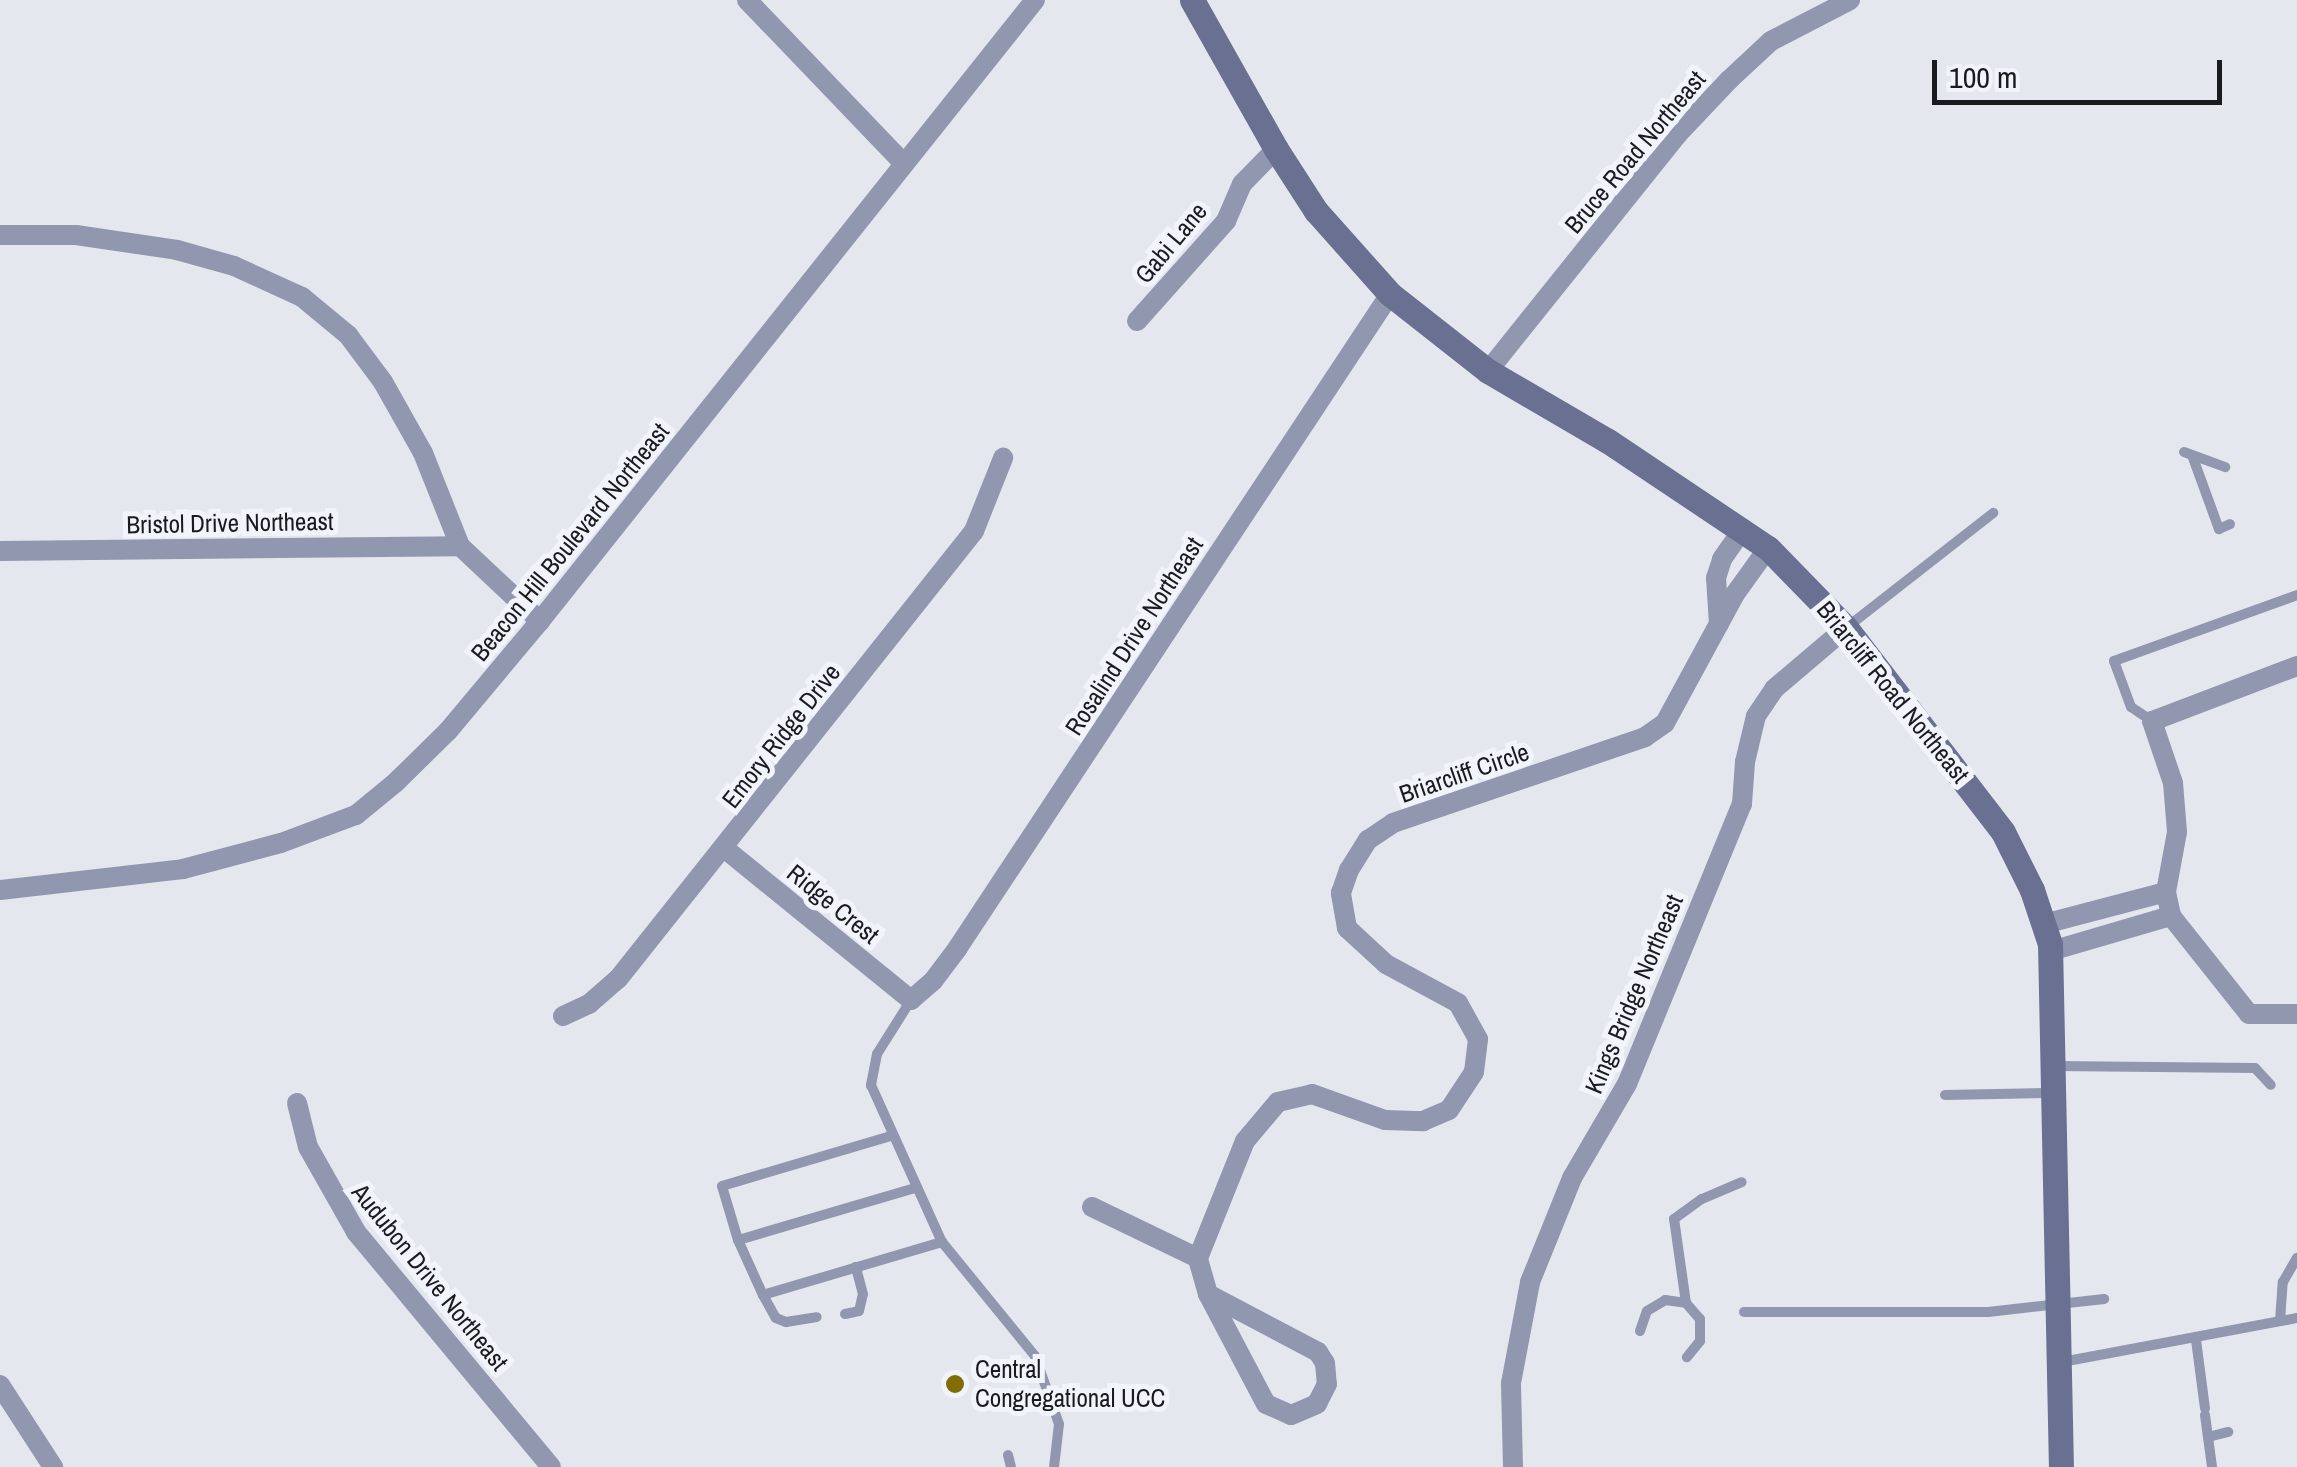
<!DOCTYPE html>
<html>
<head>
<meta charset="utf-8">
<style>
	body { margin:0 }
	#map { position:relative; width:2297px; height:1467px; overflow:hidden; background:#e5e7ef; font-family:"Archivo Narrow",sans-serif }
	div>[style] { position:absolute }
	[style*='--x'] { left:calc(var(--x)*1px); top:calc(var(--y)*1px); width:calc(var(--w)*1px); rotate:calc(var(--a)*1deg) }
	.lane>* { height:10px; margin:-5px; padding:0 5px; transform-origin:5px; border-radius:5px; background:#9197af }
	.street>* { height:20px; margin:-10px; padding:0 10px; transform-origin:10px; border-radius:10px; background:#9197af }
	.secondary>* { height:25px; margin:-12.5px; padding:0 12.5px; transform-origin:12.5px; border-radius:12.5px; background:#697092 }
	.dots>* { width:28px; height:28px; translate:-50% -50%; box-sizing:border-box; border:5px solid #f2f4fc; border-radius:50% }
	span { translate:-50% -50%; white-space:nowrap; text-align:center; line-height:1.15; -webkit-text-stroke:10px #f2f4fc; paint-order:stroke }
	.street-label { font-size:25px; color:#1a1b1e }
	.poi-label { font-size:25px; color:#1a1b1e }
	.left { translate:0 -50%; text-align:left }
	.scale { position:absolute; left:1932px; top:60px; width:290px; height:45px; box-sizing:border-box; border:5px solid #1a1b1e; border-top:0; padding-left:12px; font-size:30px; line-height:35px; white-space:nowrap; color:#1a1b1e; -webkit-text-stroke:8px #f2f4fc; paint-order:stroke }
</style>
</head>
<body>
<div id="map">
	<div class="lane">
		<div style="--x:2184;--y:452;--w:44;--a:20.1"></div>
		<div style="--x:2192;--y:455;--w:79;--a:70"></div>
		<div style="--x:2219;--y:529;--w:12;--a:-24"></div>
		<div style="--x:1846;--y:628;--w:187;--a:-38"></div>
		<div style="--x:2152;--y:721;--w:25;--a:-146"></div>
		<div style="--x:2131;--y:707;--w:49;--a:-110.3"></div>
		<div style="--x:2114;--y:661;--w:195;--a:-19.8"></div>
		<div style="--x:911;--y:1000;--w:64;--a:122.2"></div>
		<div style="--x:877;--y:1054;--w:32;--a:101"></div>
		<div style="--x:871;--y:1085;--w:172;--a:65.7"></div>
		<div style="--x:942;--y:1242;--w:147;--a:50.8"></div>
		<div style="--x:1035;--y:1356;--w:72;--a:70.6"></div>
		<div style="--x:1059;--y:1424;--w:43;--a:96.6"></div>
		<div style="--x:2054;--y:1066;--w:201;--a:0.6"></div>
		<div style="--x:2255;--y:1068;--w:23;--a:47"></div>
		<div style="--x:1945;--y:1095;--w:108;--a:-1.1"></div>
		<div style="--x:915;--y:1188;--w:184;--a:163.6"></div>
		<div style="--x:738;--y:1240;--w:60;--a:65.6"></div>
		<div style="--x:763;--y:1295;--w:187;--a:-16.5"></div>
		<div style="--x:738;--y:1240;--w:56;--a:-106.5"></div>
		<div style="--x:722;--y:1186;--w:176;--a:-16.5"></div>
		<div style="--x:763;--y:1295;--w:26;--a:61"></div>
		<div style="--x:776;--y:1318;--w:11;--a:22"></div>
		<div style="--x:786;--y:1322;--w:31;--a:-9"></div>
		<div style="--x:1686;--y:1303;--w:85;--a:-98.1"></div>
		<div style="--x:1674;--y:1219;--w:34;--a:-36"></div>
		<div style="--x:1702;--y:1199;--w:43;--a:-23"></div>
		<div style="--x:1744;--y:1312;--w:244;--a:0"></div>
		<div style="--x:1988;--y:1312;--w:117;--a:-6.4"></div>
		<div style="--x:845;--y:1314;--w:14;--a:-12"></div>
		<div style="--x:859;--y:1311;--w:17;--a:-77"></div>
		<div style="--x:863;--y:1294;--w:28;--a:-105"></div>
		<div style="--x:2280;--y:1321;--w:39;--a:-86"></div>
		<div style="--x:2283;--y:1282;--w:28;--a:-60"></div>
		<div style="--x:1640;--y:1331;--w:21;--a:-71"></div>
		<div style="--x:1647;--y:1311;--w:21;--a:-31"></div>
		<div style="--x:1665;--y:1300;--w:21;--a:8"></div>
		<div style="--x:1686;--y:1303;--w:21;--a:49"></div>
		<div style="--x:1700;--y:1319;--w:22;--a:90"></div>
		<div style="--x:1700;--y:1341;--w:21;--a:129"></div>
		<div style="--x:2196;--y:1340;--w:69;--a:82.5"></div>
		<div style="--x:2062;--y:1362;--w:239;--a:-10.6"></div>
		<div style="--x:2205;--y:1415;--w:52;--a:82.3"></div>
		<div style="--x:2208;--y:1437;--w:21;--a:-14"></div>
		<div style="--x:1008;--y:1455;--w:12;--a:76"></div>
	</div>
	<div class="street">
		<div style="--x:747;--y:0;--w:227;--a:46.2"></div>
		<div style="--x:0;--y:235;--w:76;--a:0"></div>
		<div style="--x:76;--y:235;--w:102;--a:8.4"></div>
		<div style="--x:177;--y:250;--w:59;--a:15.7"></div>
		<div style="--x:234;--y:266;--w:75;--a:24.5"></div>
		<div style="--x:302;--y:297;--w:60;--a:39.6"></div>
		<div style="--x:348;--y:335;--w:59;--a:53.3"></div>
		<div style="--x:383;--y:382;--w:81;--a:60.6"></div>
		<div style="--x:423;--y:453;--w:100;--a:68.3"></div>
		<div style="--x:460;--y:546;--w:110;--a:43.2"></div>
		<div style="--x:1137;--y:321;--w:134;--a:-48.3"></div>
		<div style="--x:1226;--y:221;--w:40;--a:-66.6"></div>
		<div style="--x:1242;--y:184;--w:49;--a:-45.8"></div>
		<div style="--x:1488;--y:371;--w:304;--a:-51.3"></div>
		<div style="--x:1678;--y:134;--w:74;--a:-46.6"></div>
		<div style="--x:1729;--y:80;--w:57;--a:-42.9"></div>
		<div style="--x:1771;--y:41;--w:89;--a:-27.4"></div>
		<div style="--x:0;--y:551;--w:460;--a:-0.6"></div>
		<div style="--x:1719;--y:624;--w:46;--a:-93.7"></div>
		<div style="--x:1716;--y:578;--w:20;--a:-72"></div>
		<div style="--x:1722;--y:559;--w:37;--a:-55"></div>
		<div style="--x:2297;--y:666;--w:155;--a:159.2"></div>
		<div style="--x:2152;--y:721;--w:65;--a:71.3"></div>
		<div style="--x:2173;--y:783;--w:49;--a:85.3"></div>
		<div style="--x:2177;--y:832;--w:61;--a:100.4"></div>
		<div style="--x:2166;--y:892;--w:25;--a:78"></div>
		<div style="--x:2171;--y:916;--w:125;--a:51.5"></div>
		<div style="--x:2249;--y:1014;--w:48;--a:0"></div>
		<div style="--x:724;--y:848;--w:241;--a:39.1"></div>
		<div style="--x:911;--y:1000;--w:29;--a:-41"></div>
		<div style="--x:933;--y:981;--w:40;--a:-53"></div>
		<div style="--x:957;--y:949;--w:785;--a:-56.53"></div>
		<div style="--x:0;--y:890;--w:184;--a:-6.5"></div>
		<div style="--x:183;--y:869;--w:101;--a:-14.9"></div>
		<div style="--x:281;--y:843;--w:80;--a:-20.5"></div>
		<div style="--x:356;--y:815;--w:50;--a:-39.4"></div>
		<div style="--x:395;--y:783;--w:74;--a:-44.5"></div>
		<div style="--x:448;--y:731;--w:143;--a:-50.1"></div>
		<div style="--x:540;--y:621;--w:794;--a:-51.44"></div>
		<div style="--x:2044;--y:924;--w:126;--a:-14.7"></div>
		<div style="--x:2051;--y:951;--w:125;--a:-16.3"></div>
		<div style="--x:563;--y:1016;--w:29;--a:-25"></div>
		<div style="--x:589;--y:1004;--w:38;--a:-41"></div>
		<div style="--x:618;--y:979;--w:572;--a:-51.53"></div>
		<div style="--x:974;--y:531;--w:79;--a:-68.3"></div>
		<div style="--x:297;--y:1103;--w:45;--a:76"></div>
		<div style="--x:308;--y:1147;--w:98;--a:60.5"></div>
		<div style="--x:356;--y:1232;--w:305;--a:50.3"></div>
		<div style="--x:1092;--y:1207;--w:118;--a:25.7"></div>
		<div style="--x:1208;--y:1294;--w:37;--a:-106"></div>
		<div style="--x:1198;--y:1258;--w:126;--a:-68.1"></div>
		<div style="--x:1245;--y:1141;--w:51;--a:-49.8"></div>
		<div style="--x:1278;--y:1102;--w:35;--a:-13"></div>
		<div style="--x:1312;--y:1094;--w:77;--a:19.6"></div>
		<div style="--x:1385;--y:1120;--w:38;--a:2"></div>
		<div style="--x:1423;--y:1121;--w:28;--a:-23"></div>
		<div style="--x:1449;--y:1110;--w:45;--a:-56.7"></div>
		<div style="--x:1474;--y:1072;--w:33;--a:-83"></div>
		<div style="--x:1478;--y:1039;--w:41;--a:-119.1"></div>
		<div style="--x:1458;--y:1003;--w:82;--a:-151.6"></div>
		<div style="--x:1386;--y:964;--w:53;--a:-137.3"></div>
		<div style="--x:1347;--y:928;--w:36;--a:-100"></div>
		<div style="--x:1341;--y:893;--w:24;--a:-71"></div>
		<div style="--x:1349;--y:870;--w:36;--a:-58"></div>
		<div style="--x:1368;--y:840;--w:30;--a:-34"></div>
		<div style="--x:1393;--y:823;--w:266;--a:-18.8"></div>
		<div style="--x:1645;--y:737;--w:24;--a:-35"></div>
		<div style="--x:1665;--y:723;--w:147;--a:-61.5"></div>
		<div style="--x:1735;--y:594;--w:57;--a:-54.3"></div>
		<div style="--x:1208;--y:1294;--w:124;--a:27.8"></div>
		<div style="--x:1318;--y:1352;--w:13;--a:58"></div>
		<div style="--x:1325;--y:1363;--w:21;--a:85"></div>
		<div style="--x:1327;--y:1384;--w:22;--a:117"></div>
		<div style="--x:1317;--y:1404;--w:28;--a:157"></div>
		<div style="--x:1291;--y:1415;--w:27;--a:-156"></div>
		<div style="--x:1266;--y:1404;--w:124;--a:-117.8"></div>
		<div style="--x:0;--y:1385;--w:98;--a:57.1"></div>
		<div style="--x:1513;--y:1467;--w:84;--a:-91.4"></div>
		<div style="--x:1511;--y:1383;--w:103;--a:-79.3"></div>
		<div style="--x:1530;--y:1282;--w:112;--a:-68"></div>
		<div style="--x:1572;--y:1178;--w:109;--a:-59.7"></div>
		<div style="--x:1627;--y:1084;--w:303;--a:-67.7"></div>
		<div style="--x:1742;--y:804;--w:42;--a:-85.9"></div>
		<div style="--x:1745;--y:762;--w:47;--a:-76.6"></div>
		<div style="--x:1756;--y:716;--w:32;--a:-56"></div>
		<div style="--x:1774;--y:689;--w:94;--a:-40.3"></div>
	</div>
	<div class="secondary">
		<div style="--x:1192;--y:0;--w:171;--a:60.6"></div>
		<div style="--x:1276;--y:149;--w:74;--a:57.2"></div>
		<div style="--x:1316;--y:211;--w:111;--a:48.3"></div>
		<div style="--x:1390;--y:294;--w:125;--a:38.2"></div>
		<div style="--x:1488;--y:371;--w:139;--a:30.3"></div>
		<div style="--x:1608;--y:441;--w:192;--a:33.8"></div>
		<div style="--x:1768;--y:548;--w:112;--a:45.7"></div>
		<div style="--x:1846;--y:628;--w:257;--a:52.4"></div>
		<div style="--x:2003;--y:832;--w:65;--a:63.4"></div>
		<div style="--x:2032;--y:890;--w:57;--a:71.6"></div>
		<div style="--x:2050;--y:944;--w:523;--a:88.8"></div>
	</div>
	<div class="dots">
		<div style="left:955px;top:1384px;background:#816c06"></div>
	</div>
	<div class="street-label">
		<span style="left:1635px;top:152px;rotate:-50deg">Bruce Road Northeast</span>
		<span style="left:1171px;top:243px;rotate:-50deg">Gabi Lane</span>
		<span style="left:230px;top:523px;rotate:-1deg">Bristol Drive Northeast</span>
		<span style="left:570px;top:542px;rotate:-51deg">Beacon Hill Boulevard Northeast</span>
		<span style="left:1134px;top:636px;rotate:-57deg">Rosalind Drive Northeast</span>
		<span style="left:1893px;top:692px;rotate:51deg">Briarcliff Road Northeast</span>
		<span style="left:781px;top:736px;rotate:-52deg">Emory Ridge Drive</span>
		<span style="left:1464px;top:773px;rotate:-19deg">Briarcliff Circle</span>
		<span style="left:833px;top:904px;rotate:39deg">Ridge Crest</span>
		<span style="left:1634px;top:994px;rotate:-67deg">Kings Bridge Northeast</span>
		<span style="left:430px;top:1277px;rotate:51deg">Audubon Drive Northeast</span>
	</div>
	<div class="poi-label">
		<span class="left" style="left:975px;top:1384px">Central<br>Congregational UCC</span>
	</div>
	<div class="scale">100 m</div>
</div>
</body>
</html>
